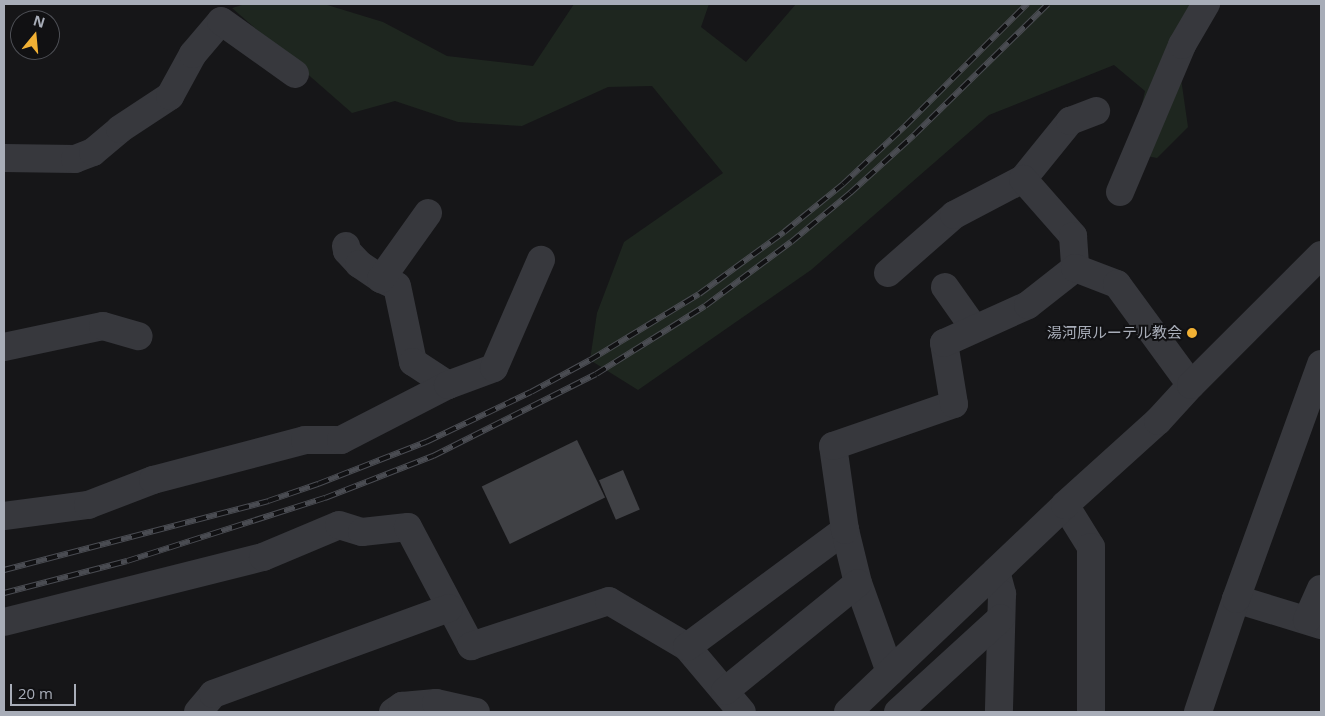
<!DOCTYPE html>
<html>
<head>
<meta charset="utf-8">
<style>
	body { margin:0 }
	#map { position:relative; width:1325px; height:716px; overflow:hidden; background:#161618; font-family:"Open Sans","Noto Sans JP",sans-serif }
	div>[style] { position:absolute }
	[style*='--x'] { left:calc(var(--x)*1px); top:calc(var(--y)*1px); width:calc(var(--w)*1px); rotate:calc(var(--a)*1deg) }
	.green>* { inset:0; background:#1e261f }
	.building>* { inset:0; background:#404145; transform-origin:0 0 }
	.minor>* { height:28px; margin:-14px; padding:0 14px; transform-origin:14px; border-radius:14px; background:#37383d }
	.rail>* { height:5.5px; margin-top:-2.75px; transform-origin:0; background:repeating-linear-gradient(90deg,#111113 0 11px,#4a4c52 0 22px); box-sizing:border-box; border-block:1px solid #4a4c52 }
	.dots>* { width:14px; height:14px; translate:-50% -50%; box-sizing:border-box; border:2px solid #111113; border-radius:50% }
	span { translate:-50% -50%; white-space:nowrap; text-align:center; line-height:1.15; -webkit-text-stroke:4px #111113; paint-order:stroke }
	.poi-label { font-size:15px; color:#a8adb8 }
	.right { translate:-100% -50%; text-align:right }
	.frame { position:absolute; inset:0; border:5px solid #a8adb8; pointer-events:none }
	.north { position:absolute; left:10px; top:10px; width:50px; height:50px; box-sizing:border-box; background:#111113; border:1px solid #4d4f55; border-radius:50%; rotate:17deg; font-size:14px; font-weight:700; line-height:20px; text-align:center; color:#a8adb8 }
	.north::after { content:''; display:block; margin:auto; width:18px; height:22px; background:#f2b134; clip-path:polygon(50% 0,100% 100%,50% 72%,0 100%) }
	.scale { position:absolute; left:10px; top:684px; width:66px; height:22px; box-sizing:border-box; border:2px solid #a8adb8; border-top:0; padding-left:6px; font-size:15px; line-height:18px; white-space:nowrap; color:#a8adb8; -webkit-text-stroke:4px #111113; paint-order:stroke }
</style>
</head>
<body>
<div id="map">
	<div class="green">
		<div style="clip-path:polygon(245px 4px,324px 4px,383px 22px,447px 56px,533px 66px,574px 4px,709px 4px,701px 27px,746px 62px,796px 4px,1208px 4px,1175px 37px,1188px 127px,1157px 158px,1131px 153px,1145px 91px,1114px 65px,989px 115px,811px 270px,638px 390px,590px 360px,597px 313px,624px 242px,723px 173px,652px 86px,608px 87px,522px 126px,458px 122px,395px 101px,352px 113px,232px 8px)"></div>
	</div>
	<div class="building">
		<div style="left:577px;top:440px;width:64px;height:106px;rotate:64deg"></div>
		<div style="left:623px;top:470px;width:43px;height:26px;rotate:67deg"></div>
	</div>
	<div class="minor">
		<div style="--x:4;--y:158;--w:71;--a:0.8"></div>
		<div style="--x:75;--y:159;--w:19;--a:-21"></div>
		<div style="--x:93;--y:152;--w:35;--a:-40"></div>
		<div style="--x:120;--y:129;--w:60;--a:-33.4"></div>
		<div style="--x:170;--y:96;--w:48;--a:-61.3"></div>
		<div style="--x:193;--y:54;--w:43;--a:-49.7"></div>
		<div style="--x:221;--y:21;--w:91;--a:35.6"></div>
		<div style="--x:1023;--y:179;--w:75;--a:-51"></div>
		<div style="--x:1070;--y:121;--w:28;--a:-21"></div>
		<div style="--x:1120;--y:192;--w:160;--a:-67.1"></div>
		<div style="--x:1182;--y:45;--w:48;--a:-59.7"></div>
		<div style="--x:346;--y:246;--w:5;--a:79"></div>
		<div style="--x:347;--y:251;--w:18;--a:47"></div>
		<div style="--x:359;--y:264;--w:27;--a:34"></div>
		<div style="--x:381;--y:279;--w:17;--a:24"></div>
		<div style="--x:397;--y:286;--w:78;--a:78.1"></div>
		<div style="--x:413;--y:362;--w:42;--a:33.3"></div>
		<div style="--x:888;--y:273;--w:88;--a:-41.3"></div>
		<div style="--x:954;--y:215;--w:78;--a:-27.6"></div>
		<div style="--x:1023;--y:179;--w:76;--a:48.7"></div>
		<div style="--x:1073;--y:236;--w:32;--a:86"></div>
		<div style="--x:381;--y:279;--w:81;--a:-54.5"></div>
		<div style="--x:945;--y:287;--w:50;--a:54.7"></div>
		<div style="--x:4;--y:347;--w:101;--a:-12"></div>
		<div style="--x:103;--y:326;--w:37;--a:16"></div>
		<div style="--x:1065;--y:505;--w:49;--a:58.2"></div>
		<div style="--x:1091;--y:547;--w:165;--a:90"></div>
		<div style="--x:4;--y:516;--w:85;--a:-7.5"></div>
		<div style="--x:88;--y:505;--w:70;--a:-21"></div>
		<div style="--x:153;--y:480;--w:157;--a:-14.7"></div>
		<div style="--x:305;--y:440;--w:36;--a:0"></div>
		<div style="--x:341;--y:440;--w:120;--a:-27.2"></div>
		<div style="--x:448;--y:385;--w:49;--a:-20.3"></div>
		<div style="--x:494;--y:368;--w:118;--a:-66.5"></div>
		<div style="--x:996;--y:571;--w:24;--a:75"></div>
		<div style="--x:1002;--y:594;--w:118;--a:91.5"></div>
		<div style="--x:1236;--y:599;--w:89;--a:17"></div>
		<div style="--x:1307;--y:620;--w:34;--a:-66"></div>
		<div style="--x:4;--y:622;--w:267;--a:-14.1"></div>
		<div style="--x:263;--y:557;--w:82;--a:-22.8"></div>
		<div style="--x:339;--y:525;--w:24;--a:17"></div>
		<div style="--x:362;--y:532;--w:46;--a:-6.2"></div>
		<div style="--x:408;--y:527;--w:135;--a:62.1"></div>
		<div style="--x:471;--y:646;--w:145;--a:-18.1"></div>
		<div style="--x:609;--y:601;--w:91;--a:30.5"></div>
		<div style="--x:687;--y:647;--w:85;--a:49.8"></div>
		<div style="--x:687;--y:647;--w:197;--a:-36.5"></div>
		<div style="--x:890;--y:672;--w:95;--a:-109.8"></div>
		<div style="--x:858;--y:583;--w:55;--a:-103.8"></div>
		<div style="--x:845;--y:530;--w:85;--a:-98.1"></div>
		<div style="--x:833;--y:446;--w:128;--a:-19.1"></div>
		<div style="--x:954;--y:404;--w:62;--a:-99.3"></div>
		<div style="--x:944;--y:343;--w:92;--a:-24.3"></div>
		<div style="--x:1028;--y:305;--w:60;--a:-38.2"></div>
		<div style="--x:1075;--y:268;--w:45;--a:20.9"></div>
		<div style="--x:1117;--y:284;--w:125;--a:53.8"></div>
		<div style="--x:725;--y:691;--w:171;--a:-39.1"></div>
		<div style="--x:198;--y:712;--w:23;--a:-50"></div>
		<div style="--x:213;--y:694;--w:251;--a:-20"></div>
		<div style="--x:393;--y:712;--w:11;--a:-34"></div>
		<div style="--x:402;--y:706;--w:34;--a:-5"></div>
		<div style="--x:436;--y:703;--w:41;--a:12.7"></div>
		<div style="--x:848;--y:712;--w:300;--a:-43.6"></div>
		<div style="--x:1065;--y:505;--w:125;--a:-42.1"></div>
		<div style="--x:1158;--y:421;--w:49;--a:-47.5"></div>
		<div style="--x:1191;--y:385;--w:184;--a:-45"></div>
		<div style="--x:898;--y:712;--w:139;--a:-42.4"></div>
		<div style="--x:1198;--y:712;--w:119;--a:-71.4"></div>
		<div style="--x:1236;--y:599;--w:250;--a:-70.1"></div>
	</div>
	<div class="rail">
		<div style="--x:4;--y:570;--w:273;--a:-14.6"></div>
		<div style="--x:268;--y:501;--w:53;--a:-18.8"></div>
		<div style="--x:318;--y:484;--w:116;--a:-21.3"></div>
		<div style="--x:426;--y:442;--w:116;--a:-25.5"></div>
		<div style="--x:531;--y:392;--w:67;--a:-28.5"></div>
		<div style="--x:590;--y:360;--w:127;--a:-31.2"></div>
		<div style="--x:699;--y:294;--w:105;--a:-36.1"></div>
		<div style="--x:784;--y:232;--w:76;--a:-39.1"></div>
		<div style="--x:843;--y:184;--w:85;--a:-43.1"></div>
		<div style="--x:905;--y:126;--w:173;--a:-45"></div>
		<div style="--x:4;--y:593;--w:127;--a:-14.6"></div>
		<div style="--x:127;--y:561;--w:208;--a:-17.7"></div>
		<div style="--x:325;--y:498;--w:116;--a:-21.3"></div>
		<div style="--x:433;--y:456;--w:182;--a:-26.7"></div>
		<div style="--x:596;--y:374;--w:128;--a:-32"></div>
		<div style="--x:705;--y:306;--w:107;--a:-36.7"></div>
		<div style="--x:791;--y:242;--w:77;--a:-39.7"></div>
		<div style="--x:850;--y:193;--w:86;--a:-42.2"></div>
		<div style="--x:914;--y:135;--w:187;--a:-44.4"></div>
	</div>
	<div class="dots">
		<div style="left:1192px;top:333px;background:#f2b134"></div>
	</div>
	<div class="poi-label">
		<span class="right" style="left:1182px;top:333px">湯河原ルーテル教会</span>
	</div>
	<div class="frame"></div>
	<div class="north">N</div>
	<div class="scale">20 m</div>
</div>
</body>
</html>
